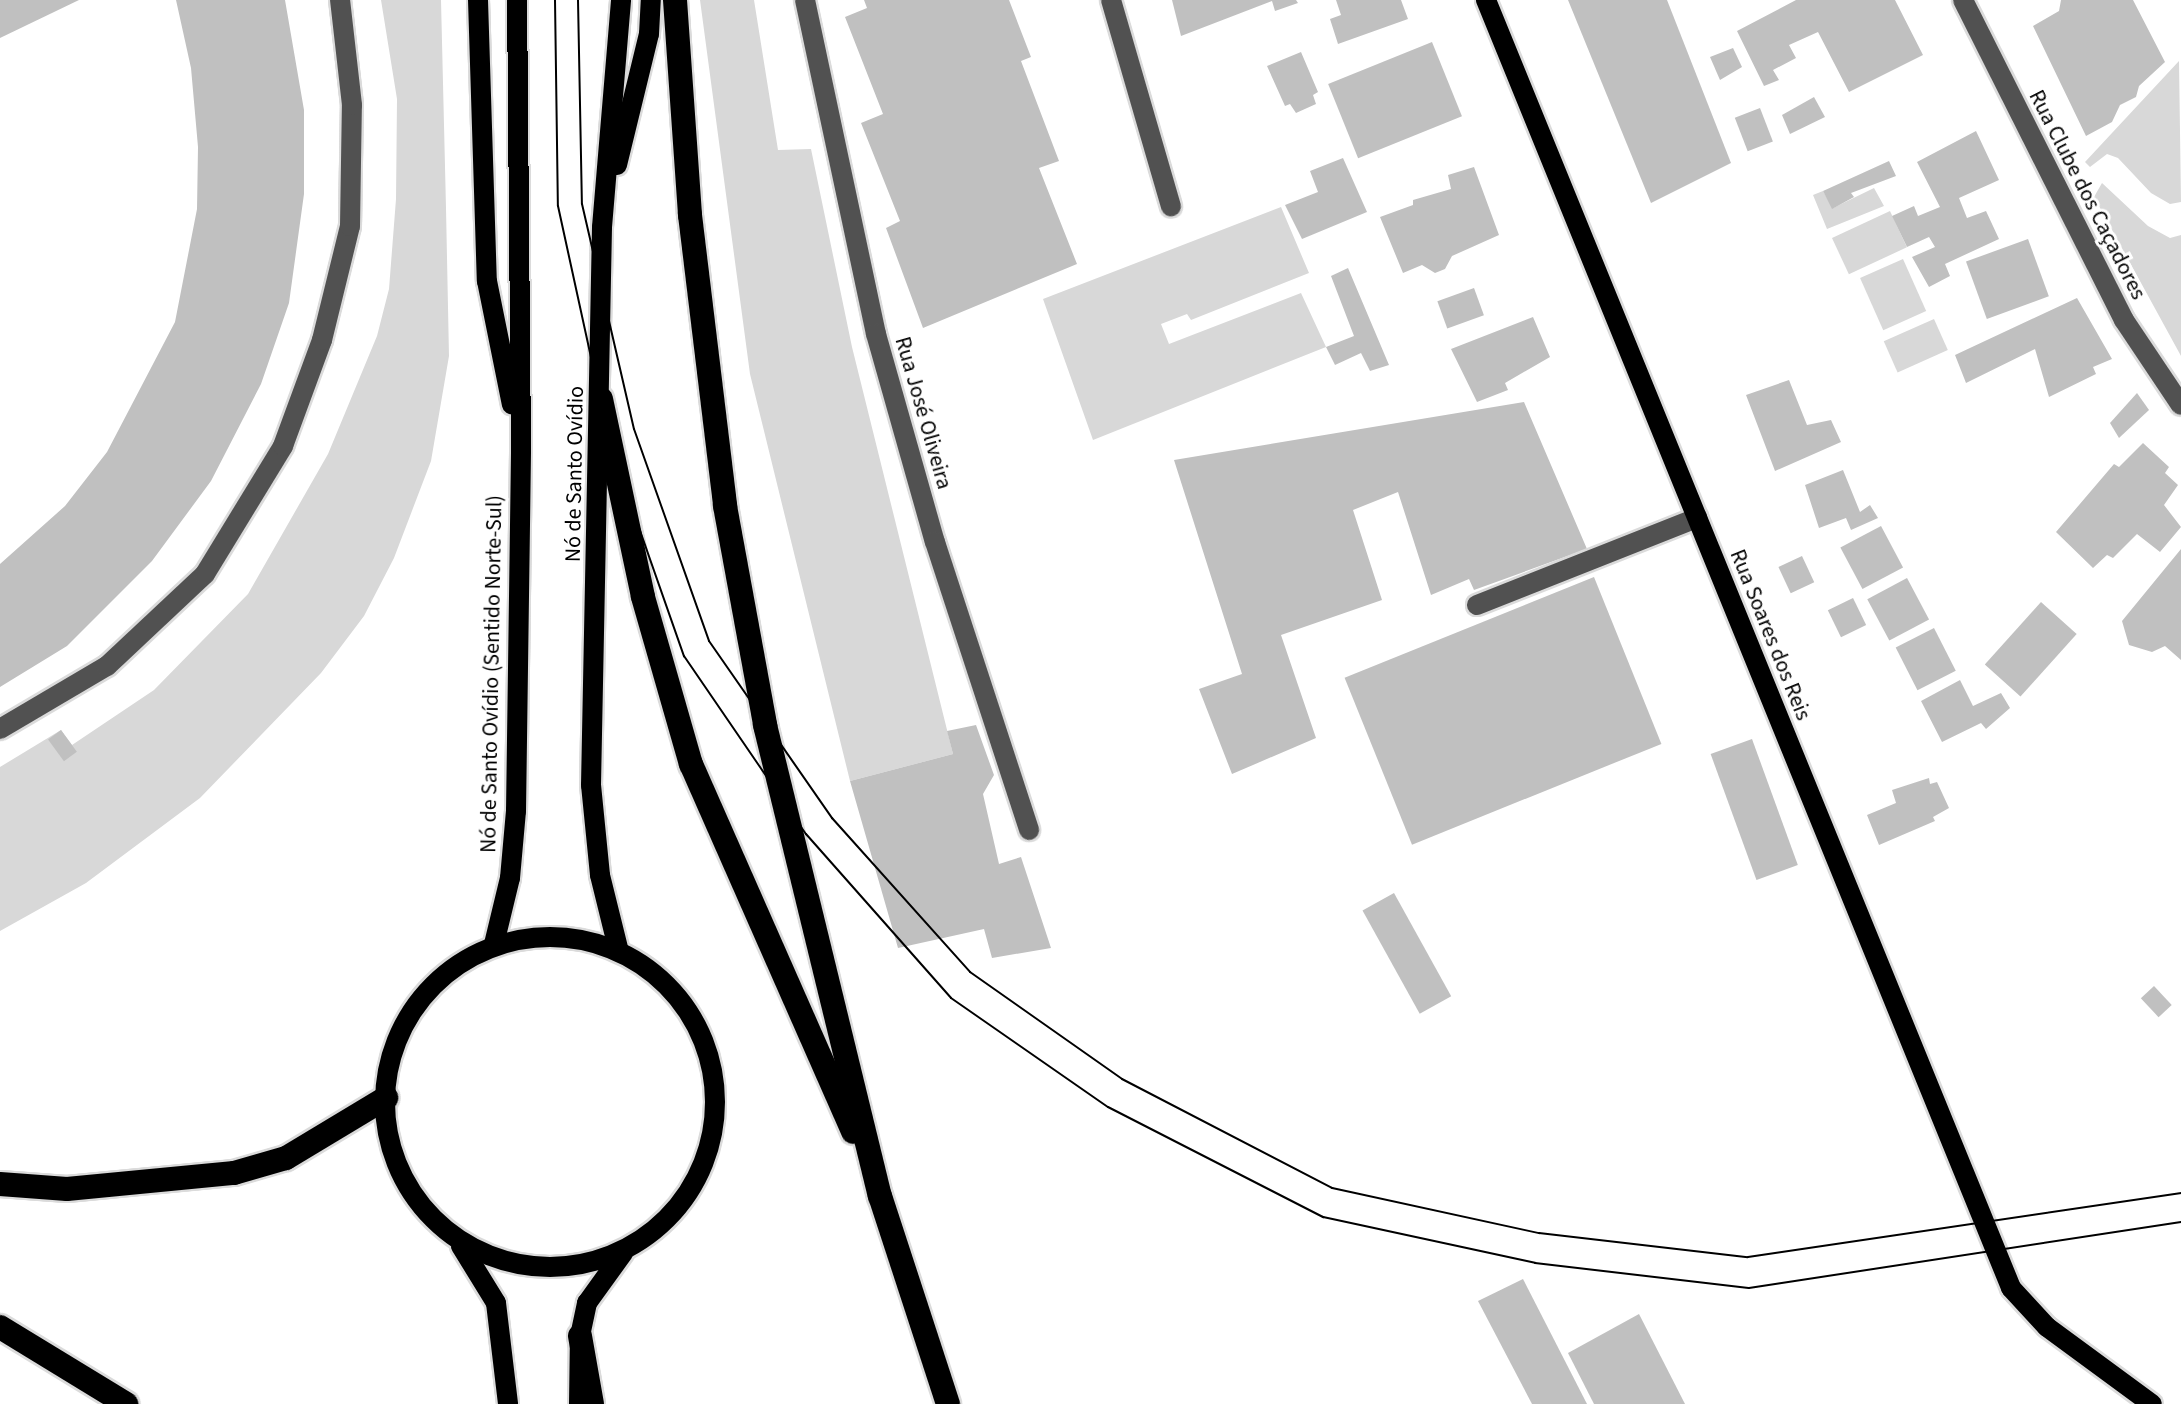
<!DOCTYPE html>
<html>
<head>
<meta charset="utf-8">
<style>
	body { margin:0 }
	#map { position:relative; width:2181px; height:1404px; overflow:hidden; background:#fff; font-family:"Source Sans 3",sans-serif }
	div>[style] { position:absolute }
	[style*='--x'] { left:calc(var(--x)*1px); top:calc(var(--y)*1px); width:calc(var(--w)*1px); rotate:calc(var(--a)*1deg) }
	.green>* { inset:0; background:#d8d8d8; transform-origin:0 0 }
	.building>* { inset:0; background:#c0c0c0; transform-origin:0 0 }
	.roads { filter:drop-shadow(2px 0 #dbdbdb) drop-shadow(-2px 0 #dbdbdb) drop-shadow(0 2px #dbdbdb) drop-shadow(0 -2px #dbdbdb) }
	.minor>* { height:20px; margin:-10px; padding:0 10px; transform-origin:10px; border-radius:10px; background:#515151 }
	.major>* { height:20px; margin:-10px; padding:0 10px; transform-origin:10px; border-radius:10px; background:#000 }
	.major>.ring { margin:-10px; padding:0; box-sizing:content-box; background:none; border:20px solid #000; border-radius:50% }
	.highway>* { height:24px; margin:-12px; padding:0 12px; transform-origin:12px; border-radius:12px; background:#000 }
	.tram>* { height:2px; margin:-1px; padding:0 1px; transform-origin:1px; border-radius:1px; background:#000 }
	span { translate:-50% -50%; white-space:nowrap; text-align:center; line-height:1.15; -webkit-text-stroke:6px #fff; paint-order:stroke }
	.street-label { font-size:22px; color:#000 }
</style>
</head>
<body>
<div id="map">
	<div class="green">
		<div style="clip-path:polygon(381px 0,441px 0,446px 208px,449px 356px,431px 461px,394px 558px,364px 616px,321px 673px,200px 798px,86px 883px,0 931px,0 767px,61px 730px,72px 745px,154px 690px,248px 594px,328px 454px,377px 336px,389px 289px,396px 199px,397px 99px)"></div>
		<div style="clip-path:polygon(700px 0,754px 0,778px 150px,811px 149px,852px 347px,953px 754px,850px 781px,750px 374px)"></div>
		<div style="clip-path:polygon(2179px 61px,2181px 202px,2170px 204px,2151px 193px,2118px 158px,2107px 154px,2090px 167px,2085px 162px)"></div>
		<div style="clip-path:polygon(2102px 183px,2148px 226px,2170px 238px,2181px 235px,2181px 356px,2094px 197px)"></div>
		<div style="clip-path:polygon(1874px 188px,1884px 206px,1827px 229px,1813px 195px,1823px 191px,1833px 208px)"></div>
		<div style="clip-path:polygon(1281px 207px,1309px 273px,1191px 320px,1187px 314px,1161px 324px,1169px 344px,1301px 293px,1326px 347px,1093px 440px,1043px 299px)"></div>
		<div style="left:1890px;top:211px;width:40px;height:64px;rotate:65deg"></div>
		<div style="left:1903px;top:259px;width:57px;height:47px;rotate:66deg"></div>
		<div style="left:1934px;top:319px;width:34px;height:55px;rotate:66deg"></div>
	</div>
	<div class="building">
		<div style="clip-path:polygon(0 0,79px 0,0 38px)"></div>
		<div style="clip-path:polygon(176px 0,285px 0,304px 110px,304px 194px,289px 303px,261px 384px,211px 481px,152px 561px,67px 646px,0 687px,0 564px,65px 506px,107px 452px,175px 322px,197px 209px,198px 147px,191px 68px)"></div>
		<div style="clip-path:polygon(864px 0,1009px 0,1031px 57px,1021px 61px,1059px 161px,1039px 168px,1077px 264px,923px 328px,886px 228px,900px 221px,861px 123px,883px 114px,845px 17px,867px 8px)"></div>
		<div style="clip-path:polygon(1172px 0,1296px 0,1298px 3px,1275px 11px,1272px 1px,1181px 36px)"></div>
		<div style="clip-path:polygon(1336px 0,1401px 0,1408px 19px,1338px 44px,1330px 19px,1341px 15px)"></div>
		<div style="clip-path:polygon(1568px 0,1667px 0,1731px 163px,1651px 203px)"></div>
		<div style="clip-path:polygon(1796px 0,1895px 0,1923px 55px,1849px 92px,1818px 32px,1789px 45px,1796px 58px,1773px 70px,1779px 80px,1764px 86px,1737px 31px)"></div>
		<div style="clip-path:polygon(2061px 0,2133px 0,2165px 62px,2139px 86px,2136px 97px,2120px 105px,2112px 122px,2086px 136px,2033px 26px,2059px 11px)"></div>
		<div style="left:1432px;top:42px;width:80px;height:112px;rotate:68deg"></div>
		<div style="clip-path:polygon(1733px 48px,1742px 67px,1720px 80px,1710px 57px)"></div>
		<div style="clip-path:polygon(1301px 52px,1318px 92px,1313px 95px,1316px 104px,1296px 113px,1290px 104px,1285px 106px,1267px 66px)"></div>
		<div style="clip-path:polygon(1814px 97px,1825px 117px,1790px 134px,1782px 115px)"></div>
		<div style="left:1760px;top:108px;width:36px;height:27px;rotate:69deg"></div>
		<div style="clip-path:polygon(1976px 131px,1999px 180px,1959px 198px,1967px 218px,1986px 211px,1999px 239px,1945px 264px,1950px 276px,1929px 287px,1912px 257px,1935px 247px,1929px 237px,1907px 247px,1892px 216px,1914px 206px,1918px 216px,1940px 207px,1917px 162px)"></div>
		<div style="clip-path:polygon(1343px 158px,1367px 212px,1302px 239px,1285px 205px,1318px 192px,1310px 171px)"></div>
		<div style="clip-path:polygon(1889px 161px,1896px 176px,1851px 193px,1854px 197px,1832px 209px,1823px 191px)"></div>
		<div style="clip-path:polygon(1474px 167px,1499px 235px,1452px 256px,1445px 269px,1435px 273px,1422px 265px,1403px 273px,1380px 217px,1413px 205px,1413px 200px,1451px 189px,1448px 175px)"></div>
		<div style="left:2028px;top:239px;width:61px;height:66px;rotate:70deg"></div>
		<div style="clip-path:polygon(1348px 268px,1389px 365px,1370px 371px,1361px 353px,1335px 365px,1326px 347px,1354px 336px,1331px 276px)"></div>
		<div style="left:1474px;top:288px;width:29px;height:39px;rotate:70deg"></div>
		<div style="clip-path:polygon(2077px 298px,2112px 359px,2093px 367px,2096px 374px,2049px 397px,2035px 349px,1966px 383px,1955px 355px)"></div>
		<div style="clip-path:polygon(1533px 317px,1550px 357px,1505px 383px,1508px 390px,1477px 402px,1451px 349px)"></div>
		<div style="clip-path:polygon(1789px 380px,1807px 425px,1831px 420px,1841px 442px,1775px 471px,1746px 395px)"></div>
		<div style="clip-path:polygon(2137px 393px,2149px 410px,2119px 438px,2110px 423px)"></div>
		<div style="clip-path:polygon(1524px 402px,1587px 549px,1474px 590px,1469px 579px,1431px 595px,1398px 492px,1353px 510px,1382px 600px,1281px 635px,1316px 738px,1232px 774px,1199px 689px,1242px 674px,1174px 460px)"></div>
		<div style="clip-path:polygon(2143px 443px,2169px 467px,2165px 473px,2178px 485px,2164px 505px,2181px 527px,2160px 552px,2137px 534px,2113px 558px,2107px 555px,2093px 568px,2056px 532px,2114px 464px,2119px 467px)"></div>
		<div style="clip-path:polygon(1843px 470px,1860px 512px,1870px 505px,1878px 518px,1851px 530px,1846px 518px,1819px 528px,1805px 485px)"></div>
		<div style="left:1881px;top:526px;width:47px;height:46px;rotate:62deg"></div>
		<div style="clip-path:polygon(2181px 549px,2181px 660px,2165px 646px,2152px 652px,2129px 645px,2122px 621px)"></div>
		<div style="left:1802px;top:556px;width:29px;height:26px;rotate:65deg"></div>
		<div style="left:1594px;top:577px;width:180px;height:269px;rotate:68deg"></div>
		<div style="left:1907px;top:578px;width:47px;height:45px;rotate:62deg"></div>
		<div style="left:1853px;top:598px;width:30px;height:28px;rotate:64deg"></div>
		<div style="left:2041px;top:602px;width:48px;height:84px;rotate:42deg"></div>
		<div style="left:1934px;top:628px;width:48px;height:43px;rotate:63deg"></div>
		<div style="clip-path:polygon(1960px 680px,1973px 706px,2001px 693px,2010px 708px,1986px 729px,1981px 723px,1942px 742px,1921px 701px)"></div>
		<div style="clip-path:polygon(976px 725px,994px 775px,983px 794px,999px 864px,1021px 857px,1051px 948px,992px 958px,984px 929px,898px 948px,850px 781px,953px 754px,947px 731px)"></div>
		<div style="left:61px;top:730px;width:27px;height:16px;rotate:54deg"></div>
		<div style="left:1752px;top:739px;width:134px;height:44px;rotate:70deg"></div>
		<div style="clip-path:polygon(1929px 778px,1930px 784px,1937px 782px,1949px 808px,1933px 817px,1935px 821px,1879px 845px,1867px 815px,1896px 803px,1892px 790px)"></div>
		<div style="left:1394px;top:893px;width:118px;height:36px;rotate:61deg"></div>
		<div style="left:2154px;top:986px;width:26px;height:18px;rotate:47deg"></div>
		<div style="clip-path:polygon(1523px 1279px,1587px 1404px,1532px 1404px,1478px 1301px)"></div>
		<div style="clip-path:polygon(1639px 1314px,1685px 1404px,1594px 1404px,1568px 1353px)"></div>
	</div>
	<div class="roads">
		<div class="minor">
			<div style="--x:805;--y:0;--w:341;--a:78"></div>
			<div style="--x:876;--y:334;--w:216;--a:74.2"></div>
			<div style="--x:935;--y:542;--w:303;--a:71.9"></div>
			<div style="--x:1111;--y:0;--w:215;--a:73.8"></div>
			<div style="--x:1963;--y:0;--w:358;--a:63.3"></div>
			<div style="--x:2124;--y:320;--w:102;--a:56.2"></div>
			<div style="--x:1477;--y:605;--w:237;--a:-21.6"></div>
			<div style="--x:0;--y:729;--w:124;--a:-30.5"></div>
			<div style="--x:107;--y:666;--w:134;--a:-43.2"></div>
			<div style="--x:205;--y:574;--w:150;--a:-58.6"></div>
			<div style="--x:283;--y:446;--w:113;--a:-69.8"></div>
			<div style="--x:322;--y:340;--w:117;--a:-76.2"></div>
			<div style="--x:350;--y:226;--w:121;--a:-89.1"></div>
			<div style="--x:352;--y:105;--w:106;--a:-96.5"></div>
		</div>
		<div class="major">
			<div style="--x:478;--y:0;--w:281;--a:88.2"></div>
			<div style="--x:487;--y:281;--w:126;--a:78.6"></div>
			<div style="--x:1486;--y:0;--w:1391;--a:67.82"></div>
			<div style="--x:2011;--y:1288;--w:53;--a:47.3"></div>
			<div style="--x:2047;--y:1327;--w:130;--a:36.3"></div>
			<div style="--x:617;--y:165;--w:135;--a:-76.3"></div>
			<div style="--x:649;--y:34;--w:34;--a:-87"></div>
			<div class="ring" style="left:385px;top:937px;width:310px;height:310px"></div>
			<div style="--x:494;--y:944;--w:68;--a:-76.4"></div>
			<div style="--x:510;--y:878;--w:67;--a:-84.9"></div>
			<div style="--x:516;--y:811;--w:360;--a:-89.2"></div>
			<div style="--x:521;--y:451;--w:451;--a:-90.5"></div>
			<div style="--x:618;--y:948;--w:75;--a:-103.9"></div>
			<div style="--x:600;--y:875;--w:90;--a:-95.7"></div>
			<div style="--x:591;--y:785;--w:558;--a:-88.87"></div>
			<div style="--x:602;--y:227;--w:228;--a:-85.2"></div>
			<div style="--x:461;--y:1246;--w:67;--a:58.4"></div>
			<div style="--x:496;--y:1303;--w:102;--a:83.2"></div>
			<div style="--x:579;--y:1404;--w:68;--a:-89.2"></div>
			<div style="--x:580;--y:1336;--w:34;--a:-78"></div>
			<div style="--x:587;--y:1303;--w:62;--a:-54.2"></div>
		</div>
		<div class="highway">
			<div style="--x:675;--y:0;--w:216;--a:86"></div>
			<div style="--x:690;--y:215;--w:293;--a:83.1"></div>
			<div style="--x:725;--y:506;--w:223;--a:79.6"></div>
			<div style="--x:765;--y:725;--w:485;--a:76.3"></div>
			<div style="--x:880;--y:1196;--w:219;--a:71.9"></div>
			<div style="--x:601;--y:399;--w:202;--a:78"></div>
			<div style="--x:643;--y:597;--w:174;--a:74"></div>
			<div style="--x:691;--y:764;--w:402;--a:66.2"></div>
			<div style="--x:0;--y:1184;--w:67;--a:4.3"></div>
			<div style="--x:67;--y:1189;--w:168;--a:-5.5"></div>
			<div style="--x:234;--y:1173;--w:54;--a:-16.1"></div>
			<div style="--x:286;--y:1158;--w:117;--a:-31"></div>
			<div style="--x:0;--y:1327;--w:148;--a:31.4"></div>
			<div style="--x:580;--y:1336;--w:69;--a:80"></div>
		</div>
	</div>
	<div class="tram">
		<div style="--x:555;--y:0;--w:206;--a:89.2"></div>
		<div style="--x:558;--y:206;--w:245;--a:77.7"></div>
		<div style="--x:610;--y:445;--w:224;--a:70.7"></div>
		<div style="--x:684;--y:656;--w:216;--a:55.6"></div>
		<div style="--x:806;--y:834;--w:219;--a:48.5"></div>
		<div style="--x:951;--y:998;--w:191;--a:34.8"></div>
		<div style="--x:1108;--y:1107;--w:242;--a:27.1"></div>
		<div style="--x:1323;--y:1217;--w:217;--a:12.2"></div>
		<div style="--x:1535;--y:1263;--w:215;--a:6.7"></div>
		<div style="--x:1749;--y:1288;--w:437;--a:-8.7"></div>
		<div style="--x:578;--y:0;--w:204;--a:88.9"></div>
		<div style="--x:582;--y:204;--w:231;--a:77"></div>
		<div style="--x:634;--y:429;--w:225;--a:70.5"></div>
		<div style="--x:709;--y:641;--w:216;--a:55.2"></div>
		<div style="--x:832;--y:818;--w:207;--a:48.1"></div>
		<div style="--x:970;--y:972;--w:186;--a:35.1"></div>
		<div style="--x:1122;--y:1079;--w:237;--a:27.4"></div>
		<div style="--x:1332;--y:1188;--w:212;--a:12.3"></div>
		<div style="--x:1539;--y:1233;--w:210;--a:6.6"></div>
		<div style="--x:1748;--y:1257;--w:438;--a:-8.4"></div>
	</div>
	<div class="street-label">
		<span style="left:2087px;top:195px;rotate:63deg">Rua Clube dos Caçadores</span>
		<span style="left:923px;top:413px;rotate:74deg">Rua José Oliveira</span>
		<span style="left:575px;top:474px;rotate:-89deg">Nó de Santo Ovídio</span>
		<span style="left:1770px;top:635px;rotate:68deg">Rua Soares dos Reis</span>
		<span style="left:492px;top:674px;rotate:-89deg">Nó de Santo Ovídio (Sentido Norte-Sul)</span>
	</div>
</div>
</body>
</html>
